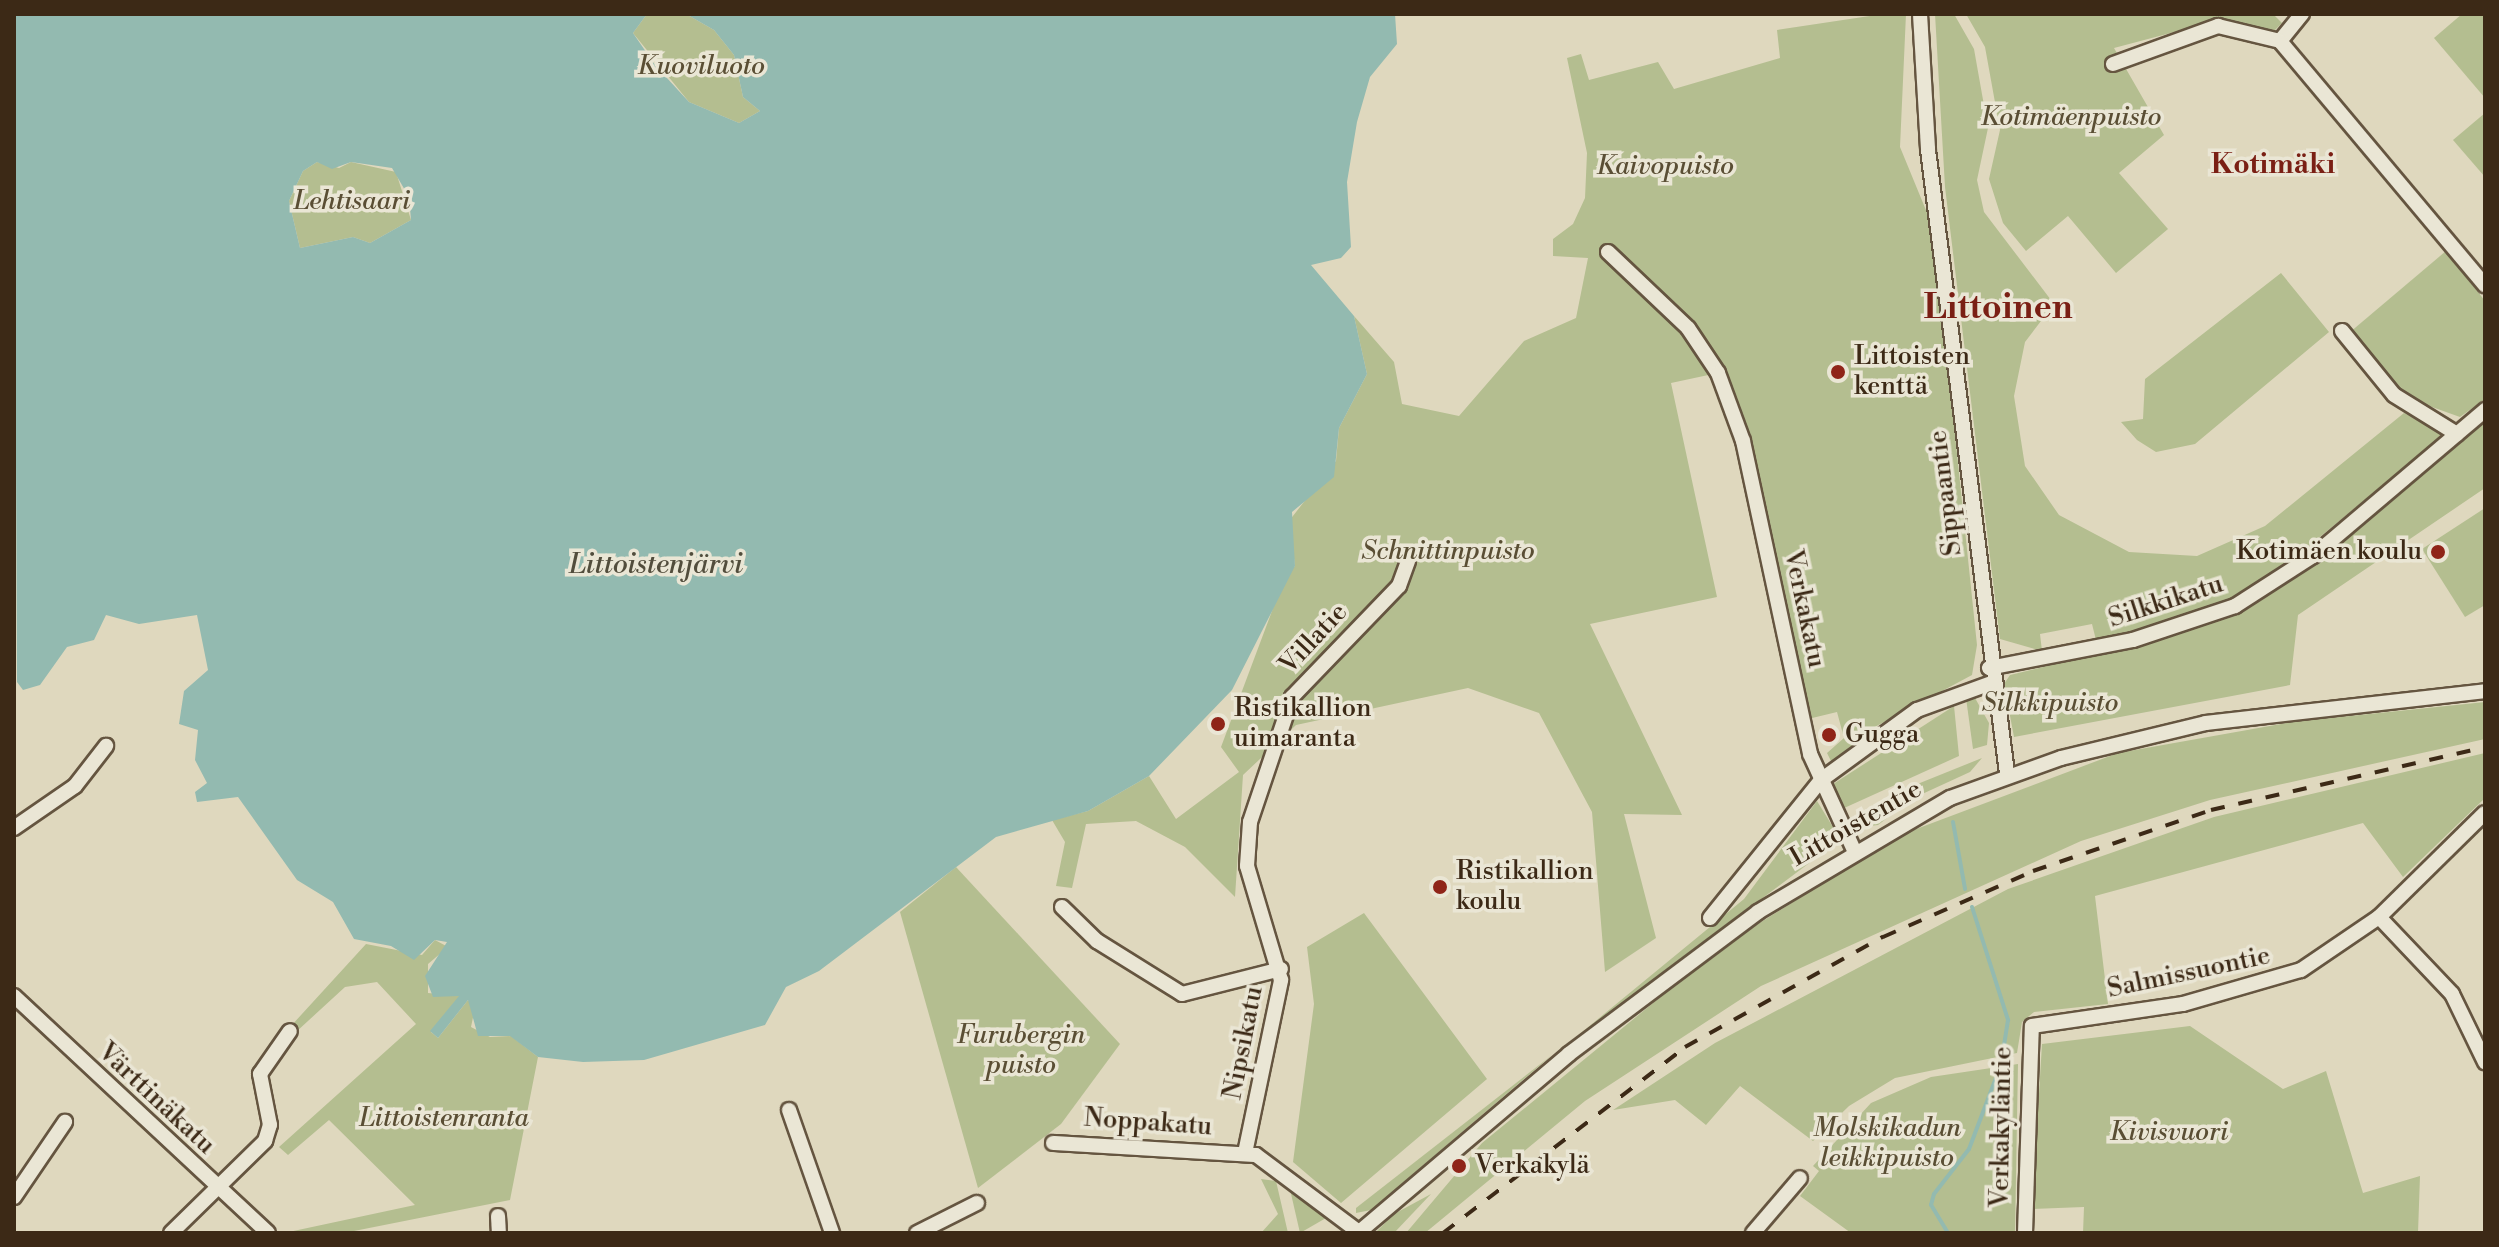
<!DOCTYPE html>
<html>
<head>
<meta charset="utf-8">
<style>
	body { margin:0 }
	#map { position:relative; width:2499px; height:1247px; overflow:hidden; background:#dfd8be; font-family:"Libre Bodoni",serif }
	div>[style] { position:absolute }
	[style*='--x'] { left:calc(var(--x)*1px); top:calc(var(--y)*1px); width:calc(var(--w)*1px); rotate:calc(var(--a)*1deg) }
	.green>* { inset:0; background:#b4be90 }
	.water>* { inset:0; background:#93bab0 }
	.stream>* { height:4px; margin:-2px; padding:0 2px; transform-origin:2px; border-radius:2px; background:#93bab0 }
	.roads { filter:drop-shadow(2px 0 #655540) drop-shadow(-2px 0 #655540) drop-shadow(0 2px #655540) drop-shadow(0 -2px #655540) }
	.minor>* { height:14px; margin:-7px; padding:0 7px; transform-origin:7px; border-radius:7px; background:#eae6d5 }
	.rail>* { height:4px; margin-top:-2px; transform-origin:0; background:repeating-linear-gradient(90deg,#3c2916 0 14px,transparent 0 28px) }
	.dots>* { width:22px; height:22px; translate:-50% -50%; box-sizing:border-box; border:4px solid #eae6d5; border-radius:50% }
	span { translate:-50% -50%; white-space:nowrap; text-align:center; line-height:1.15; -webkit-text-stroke:7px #eae6d5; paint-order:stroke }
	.park-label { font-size:26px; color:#5a4e34; font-style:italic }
	.poi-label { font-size:26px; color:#3c2916 }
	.left { translate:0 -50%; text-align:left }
	.right { translate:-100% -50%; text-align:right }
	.street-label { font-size:26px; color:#3c2916 }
	.neighbourhood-label { font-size:28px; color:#7a1f14; font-weight:700 }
	.water-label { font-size:28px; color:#524d3c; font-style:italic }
	.district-label { font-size:34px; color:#7a1f14; font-weight:700 }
	.frame { position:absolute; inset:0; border:16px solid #3c2916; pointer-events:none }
</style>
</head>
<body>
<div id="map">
	<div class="green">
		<div style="clip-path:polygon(647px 14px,686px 14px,714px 30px,734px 55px,743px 97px,760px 111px,739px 123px,689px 102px,633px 33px)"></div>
		<div style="clip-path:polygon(1883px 14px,1906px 14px,1900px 147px,1930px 220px,1940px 291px,1977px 645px,1972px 675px,1871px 729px,1832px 763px,1827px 753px,1844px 738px,1837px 712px,1808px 719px,1724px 372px,1708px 342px,1700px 351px,1713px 374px,1671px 383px,1717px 597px,1590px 624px,1682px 815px,1624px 814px,1656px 938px,1605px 972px,1592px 812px,1539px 713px,1468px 688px,1296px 725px,1243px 775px,1235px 897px,1185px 847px,1136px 821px,1086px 824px,1072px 888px,1056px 886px,1065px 842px,1052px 820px,1088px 811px,1149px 776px,1176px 819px,1239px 772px,1221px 747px,1284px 579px,1295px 566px,1289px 521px,1336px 461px,1339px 428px,1367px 374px,1354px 316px,1394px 362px,1402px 404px,1459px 416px,1524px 341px,1576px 318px,1588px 258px,1553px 256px,1553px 239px,1573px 224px,1585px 198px,1587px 153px,1567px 58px,1581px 54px,1589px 80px,1658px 62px,1674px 89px,1780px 58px,1777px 30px)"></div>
		<div style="clip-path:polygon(1935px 14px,1954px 14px,1974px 49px,1988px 128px,1977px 180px,1984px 212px,2054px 304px,2025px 342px,2014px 396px,2025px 466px,2059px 515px,2129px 552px,2197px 556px,2265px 526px,2404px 413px,2446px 433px,2253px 592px,2183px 620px,2096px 640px,2092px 624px,2040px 634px,2042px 651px,2000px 639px,1945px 187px)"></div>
		<div style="clip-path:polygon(1966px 14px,2273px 14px,2282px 23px,2274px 31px,2216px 21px,2114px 48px,2164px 135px,2119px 173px,2168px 229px,2116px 273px,2068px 216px,2026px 251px,2003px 223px,1989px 179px,2000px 130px,1985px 47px)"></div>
		<div style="clip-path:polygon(2462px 14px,2485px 14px,2485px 98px,2434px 38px)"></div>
		<div style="clip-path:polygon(2485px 113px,2485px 177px,2453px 140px)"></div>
		<div style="clip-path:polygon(351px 162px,396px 172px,411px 220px,370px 243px,353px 237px,300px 248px,289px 201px,303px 171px,317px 162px,339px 168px)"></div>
		<div style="clip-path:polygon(2446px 251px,2485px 301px,2485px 399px,2460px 417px,2407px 398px,2349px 333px)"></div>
		<div style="clip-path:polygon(2281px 273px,2329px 332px,2195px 444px,2156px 452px,2137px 440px,2121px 422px,2143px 419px,2145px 379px)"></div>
		<div style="clip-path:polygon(2485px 421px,2485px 488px,2298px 615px,2290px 685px,2014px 737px,2004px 684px,2010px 675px,2183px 633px,2259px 601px)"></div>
		<div style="clip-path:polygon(2485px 508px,2485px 605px,2465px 617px,2422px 549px)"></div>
		<div style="clip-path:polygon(1966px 698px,1975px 698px,1989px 723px,1987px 745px,1973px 749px)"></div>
		<div style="clip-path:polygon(2485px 702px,2485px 739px,2210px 800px,2081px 841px,1761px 986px,1585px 1101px,1425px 1233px,1406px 1233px,1482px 1143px,1724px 945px,1903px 834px,2118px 753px,2292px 722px)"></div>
		<div style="clip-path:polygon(1954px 706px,1959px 756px,1842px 809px,1830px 786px)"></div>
		<div style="clip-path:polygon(2485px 753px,2485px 798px,2403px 877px,2363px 823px,2095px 896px,2108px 1004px,2034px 1012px,2022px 1022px,2017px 1053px,1895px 1078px,1849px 1106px,1813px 1141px,1740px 1086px,1706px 1125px,1675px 1100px,1613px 1110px,1715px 1043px,2008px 889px,2214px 817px)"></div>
		<div style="clip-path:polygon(1982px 758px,1970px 772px,1920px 795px,1915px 785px)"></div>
		<div style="clip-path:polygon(1902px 792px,1908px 802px,1878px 825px,1854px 828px,1850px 819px)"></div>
		<div style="clip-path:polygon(1817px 801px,1836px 832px,1832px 846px,1570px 1042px,1744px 899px)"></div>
		<div style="clip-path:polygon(956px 867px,1120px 1044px,1061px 1124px,978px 1188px,900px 912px)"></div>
		<div style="clip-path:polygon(1364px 913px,1487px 1079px,1341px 1203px,1293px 1162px,1314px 1004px,1307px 947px)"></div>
		<div style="clip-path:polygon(435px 940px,448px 947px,428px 964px,428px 993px,460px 996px,431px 1032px,438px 1038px,468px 1000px,475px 1008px,471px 1027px,490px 1037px,511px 1036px,538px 1057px,510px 1200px,344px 1233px,284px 1233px,415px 1205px,329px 1120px,288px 1155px,279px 1147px,416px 1024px,377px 982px,345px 987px,296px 1032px,291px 1026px,366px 944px,422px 955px)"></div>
		<div style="clip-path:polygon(2190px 1026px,2283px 1089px,2326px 1071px,2363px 1193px,2420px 1176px,2418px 1233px,2083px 1233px,2084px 1207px,2032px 1209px,2042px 1044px)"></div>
		<div style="clip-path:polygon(1552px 1055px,1371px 1210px,1356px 1213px,1356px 1208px)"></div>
		<div style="clip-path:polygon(2018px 1064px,2015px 1233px,1851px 1233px,1800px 1196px,1819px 1171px,1813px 1166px,1871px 1103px,1931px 1077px)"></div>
		<div style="clip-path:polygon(1261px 1179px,1276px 1181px,1288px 1233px,1261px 1233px,1278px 1214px)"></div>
		<div style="clip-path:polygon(1289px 1185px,1326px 1218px,1300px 1233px)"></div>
		<div style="clip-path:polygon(1431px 1194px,1394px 1233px,1375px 1233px,1394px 1214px)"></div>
	</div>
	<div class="water">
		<div style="clip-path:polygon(evenodd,14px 14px,647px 14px,633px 33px,655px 65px,689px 102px,739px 123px,760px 111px,743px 97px,734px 55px,714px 30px,686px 14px,1395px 14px,1397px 44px,1370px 77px,1357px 122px,1347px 182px,1351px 247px,1341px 258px,1311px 265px,1354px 316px,1367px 374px,1339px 428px,1334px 477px,1292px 512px,1295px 566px,1232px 690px,1149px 776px,1088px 811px,996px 837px,819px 971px,786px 987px,765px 1025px,644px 1060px,583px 1062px,538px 1057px,510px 1036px,478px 1036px,468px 1000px,438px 1038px,430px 1031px,459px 996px,433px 997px,425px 976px,447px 942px,435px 940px,414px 960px,391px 946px,354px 939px,333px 902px,297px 880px,238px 797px,197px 802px,195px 792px,207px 783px,195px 760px,198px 730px,179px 724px,184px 691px,208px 670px,197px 615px,139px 624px,106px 615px,94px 640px,67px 647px,40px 685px,23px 690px,17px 682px,14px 14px,317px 162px,332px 169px,351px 162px,392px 168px,409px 197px,411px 220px,370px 243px,353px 237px,300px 248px,289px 201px,303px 171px,317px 162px)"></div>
	</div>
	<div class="stream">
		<div style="--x:1953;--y:822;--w:68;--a:79.8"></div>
		<div style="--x:1972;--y:907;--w:119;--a:72.3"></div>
		<div style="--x:2008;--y:1020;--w:31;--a:99"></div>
		<div style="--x:1948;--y:1233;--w:33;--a:-121"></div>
		<div style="--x:1931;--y:1205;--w:11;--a:-75"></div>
		<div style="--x:1934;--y:1194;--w:57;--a:-52.1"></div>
		<div style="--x:1969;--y:1149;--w:85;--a:-69.2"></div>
	</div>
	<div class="roads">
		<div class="minor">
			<div style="--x:1920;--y:14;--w:136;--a:86.6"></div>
			<div style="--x:1928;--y:150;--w:629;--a:82.78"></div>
			<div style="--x:2280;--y:41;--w:35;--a:-51"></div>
			<div style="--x:2113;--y:64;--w:112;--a:-19.9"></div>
			<div style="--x:2218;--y:26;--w:64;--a:13.6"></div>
			<div style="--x:2280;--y:41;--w:319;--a:50"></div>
			<div style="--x:1608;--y:252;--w:110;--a:43.5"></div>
			<div style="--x:1688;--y:328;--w:54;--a:56.3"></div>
			<div style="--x:1718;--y:373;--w:72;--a:69.8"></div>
			<div style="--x:1743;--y:441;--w:320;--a:77.9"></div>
			<div style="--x:1810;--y:754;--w:106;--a:65.4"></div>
			<div style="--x:2342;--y:331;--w:82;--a:50.9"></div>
			<div style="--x:2394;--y:395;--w:74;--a:31.8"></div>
			<div style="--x:1989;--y:668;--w:147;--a:-11"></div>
			<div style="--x:2133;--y:640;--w:108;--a:-18.4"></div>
			<div style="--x:2235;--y:606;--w:93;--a:-32.7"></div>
			<div style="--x:2313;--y:556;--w:226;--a:-40.3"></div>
			<div style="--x:14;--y:828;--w:74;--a:-34.5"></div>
			<div style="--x:75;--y:786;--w:51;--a:-52.2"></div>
			<div style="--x:1062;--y:907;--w:49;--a:44.2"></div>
			<div style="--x:1097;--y:941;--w:100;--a:31.9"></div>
			<div style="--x:1182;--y:994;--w:102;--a:-14.2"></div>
			<div style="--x:2379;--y:917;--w:106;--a:46.5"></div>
			<div style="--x:2452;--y:994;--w:76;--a:64.1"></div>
			<div style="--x:1710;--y:918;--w:177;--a:-51.2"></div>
			<div style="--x:1821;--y:780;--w:119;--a:-36.1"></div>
			<div style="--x:1917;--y:710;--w:79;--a:-20"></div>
			<div style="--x:14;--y:996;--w:347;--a:43"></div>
			<div style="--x:789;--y:1110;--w:130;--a:70.7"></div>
			<div style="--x:1053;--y:1143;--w:203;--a:3.4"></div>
			<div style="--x:1256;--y:1155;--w:129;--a:36.8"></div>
			<div style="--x:1245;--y:1153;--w:177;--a:-78.2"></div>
			<div style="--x:1281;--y:980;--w:119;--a:-106.6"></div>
			<div style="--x:1247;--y:866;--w:44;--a:-86.1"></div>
			<div style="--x:1250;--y:822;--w:132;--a:-71.4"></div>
			<div style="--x:1292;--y:697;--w:154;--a:-46.1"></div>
			<div style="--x:1399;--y:586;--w:27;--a:-70"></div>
			<div style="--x:14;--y:1197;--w:91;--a:-55.8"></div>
			<div style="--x:498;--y:1216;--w:17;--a:87"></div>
			<div style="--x:171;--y:1233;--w:132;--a:-44.4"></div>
			<div style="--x:265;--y:1141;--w:17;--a:-73"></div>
			<div style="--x:270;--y:1125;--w:52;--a:-101.1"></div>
			<div style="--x:260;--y:1074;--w:52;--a:-55.1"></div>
			<div style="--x:917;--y:1233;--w:67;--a:-26.6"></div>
			<div style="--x:1358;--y:1233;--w:277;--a:-40.3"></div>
			<div style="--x:1569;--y:1054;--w:236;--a:-36.9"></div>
			<div style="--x:1758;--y:912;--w:223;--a:-30.7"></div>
			<div style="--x:1950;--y:798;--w:118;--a:-19.8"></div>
			<div style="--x:2061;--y:758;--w:149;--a:-13.6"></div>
			<div style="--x:2206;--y:723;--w:281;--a:-6.5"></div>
			<div style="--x:1753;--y:1233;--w:72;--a:-49.5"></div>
			<div style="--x:2025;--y:1233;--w:207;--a:-88.1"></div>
			<div style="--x:2032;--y:1026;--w:153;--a:-8.3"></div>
			<div style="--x:2183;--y:1004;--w:123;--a:-16.1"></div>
			<div style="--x:2301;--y:970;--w:94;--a:-34.2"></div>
			<div style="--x:2379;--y:917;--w:148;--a:-44.5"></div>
		</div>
	</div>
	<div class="rail">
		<div style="--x:1443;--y:1233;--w:305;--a:-37.5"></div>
		<div style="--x:1685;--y:1047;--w:227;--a:-29.1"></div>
		<div style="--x:1883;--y:937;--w:164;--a:-23.7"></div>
		<div style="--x:2033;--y:871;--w:188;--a:-18.9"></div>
		<div style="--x:2211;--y:810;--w:281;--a:-12.9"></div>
	</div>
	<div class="dots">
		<div style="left:1838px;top:372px;background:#8f2418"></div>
		<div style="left:2438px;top:552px;background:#8f2418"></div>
		<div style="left:1218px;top:724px;background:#8f2418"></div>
		<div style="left:1829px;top:735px;background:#8f2418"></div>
		<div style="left:1440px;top:887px;background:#8f2418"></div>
		<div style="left:1459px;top:1166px;background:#8f2418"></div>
	</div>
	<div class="park-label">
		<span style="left:701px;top:67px">Kuoviluoto</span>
		<span style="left:2071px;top:118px">Kotimäenpuisto</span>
		<span style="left:1665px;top:167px">Kaivopuisto</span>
		<span style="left:352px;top:202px">Lehtisaari</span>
		<span style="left:1448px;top:552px">Schnittinpuisto</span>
		<span style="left:2050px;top:704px">Silkkipuisto</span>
		<span style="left:1021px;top:1051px">Furubergin<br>puisto</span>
		<span style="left:444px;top:1119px">Littoistenranta</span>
		<span style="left:1887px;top:1144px">Molskikadun<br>leikkipuisto</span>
		<span style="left:2169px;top:1133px">Kivisvuori</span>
	</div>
	<div class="poi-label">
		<span class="left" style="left:1854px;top:372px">Littoisten<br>kenttä</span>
		<span class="right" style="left:2422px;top:552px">Kotimäen koulu</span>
		<span class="left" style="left:1234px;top:724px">Ristikallion<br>uimaranta</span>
		<span class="left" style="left:1845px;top:735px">Gugga</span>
		<span class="left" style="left:1456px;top:887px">Ristikallion<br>koulu</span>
		<span class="left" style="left:1475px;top:1166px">Verkakylä</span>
	</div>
	<div class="street-label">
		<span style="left:1946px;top:493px;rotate:-97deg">Sippaantie</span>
		<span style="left:2166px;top:602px;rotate:-18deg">Silkkikatu</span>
		<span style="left:1804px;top:609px;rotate:78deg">Verkakatu</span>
		<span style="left:1314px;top:639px;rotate:-47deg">Villatie</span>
		<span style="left:1856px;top:824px;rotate:-30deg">Littoistentie</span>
		<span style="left:2189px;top:973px;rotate:-12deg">Salmissuontie</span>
		<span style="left:1244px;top:1043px;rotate:-79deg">Nipsikatu</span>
		<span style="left:156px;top:1099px;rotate:43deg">Värttinäkatu</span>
		<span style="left:1148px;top:1123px;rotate:4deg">Noppakatu</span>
		<span style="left:2002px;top:1127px;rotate:-89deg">Verkakyläntie</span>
	</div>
	<div class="neighbourhood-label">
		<span style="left:2273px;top:165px">Kotimäki</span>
	</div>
	<div class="water-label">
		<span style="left:656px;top:565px">Littoistenjärvi</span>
	</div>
	<div class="district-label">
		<span style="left:1998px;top:309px">Littoinen</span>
	</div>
	<div class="frame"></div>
</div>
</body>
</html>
